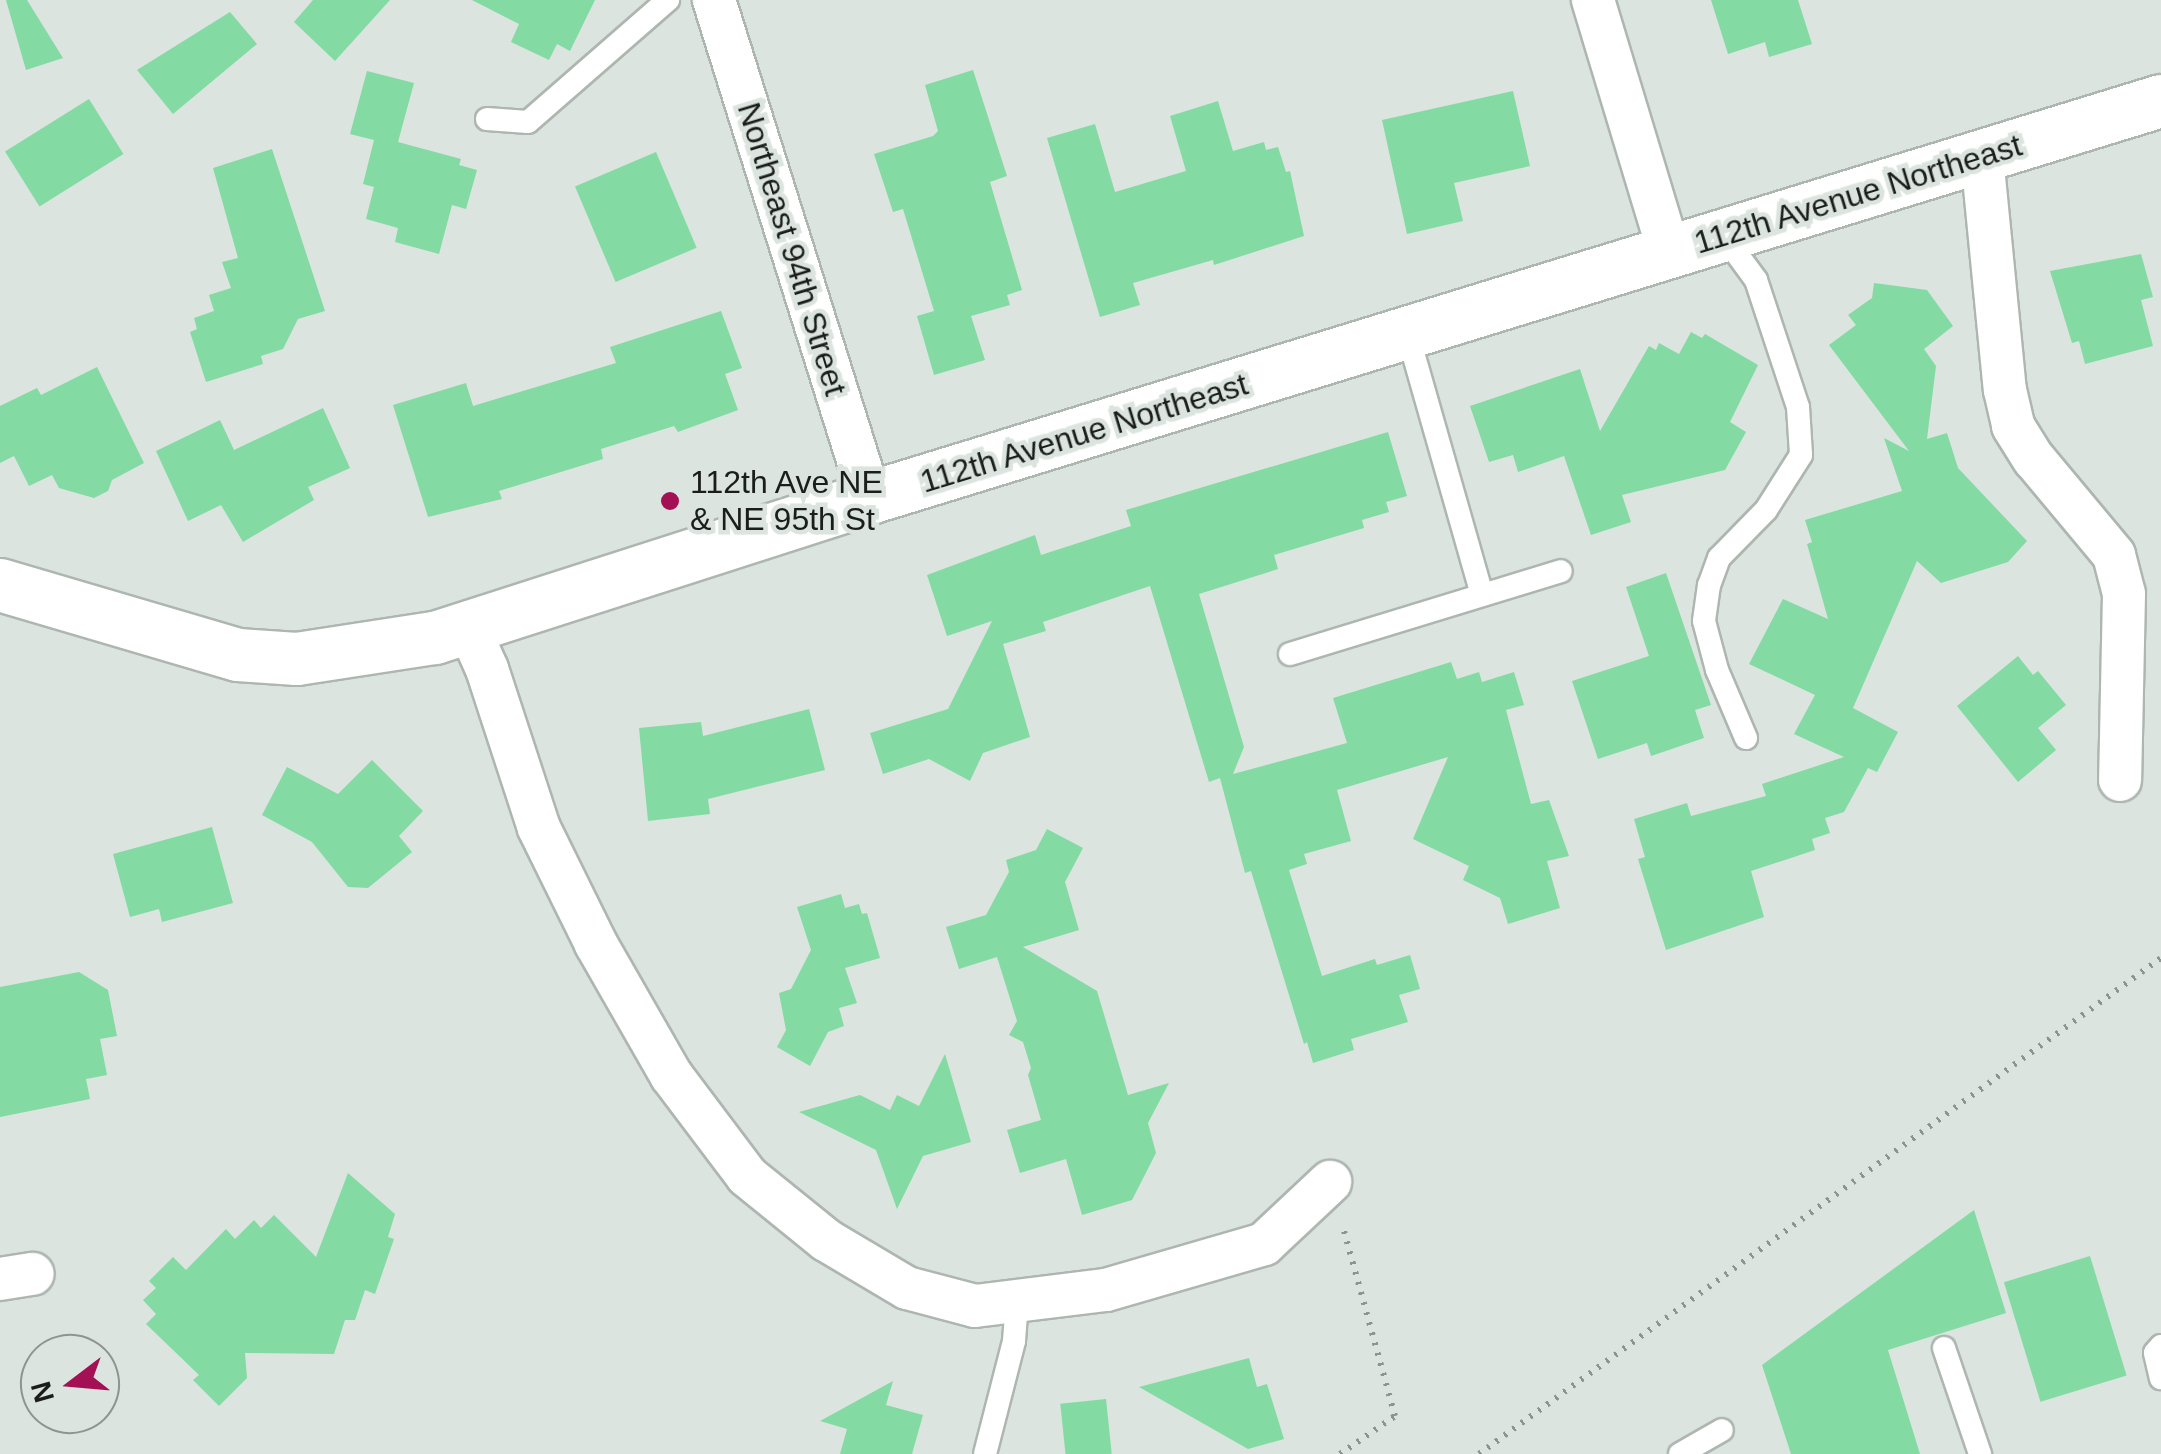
<!DOCTYPE html>
<html>
<head>
<meta charset="utf-8">
<style>
	body { margin:0 }
	#map { position:relative; width:2161px; height:1454px; overflow:hidden; background:#dbe4de; font-family:Arial,sans-serif }
	div>[style] { position:absolute }
	[style*='--x'] { left:calc(var(--x)*1px); top:calc(var(--y)*1px); width:calc(var(--w)*1px); rotate:calc(var(--a)*1deg) }
	.building>* { inset:0; background:#83dba3; transform-origin:0 0 }
	.path>* { height:6px; margin-top:-3px; transform-origin:0; background:repeating-linear-gradient(90deg,#8d9490 0 2.5px,transparent 0 10.5px) }
	.roads { filter:drop-shadow(2px 0 #aeb6b0) drop-shadow(-2px 0 #aeb6b0) drop-shadow(0 2px #aeb6b0) drop-shadow(0 -2px #aeb6b0) }
	.service>* { height:22px; margin:-11px; padding:0 11px; transform-origin:11px; border-radius:11px; background:#fff }
	.minor>* { height:42px; margin:-21px; padding:0 21px; transform-origin:21px; border-radius:21px; background:#fff }
	.tertiary>* { height:52px; margin:-26px; padding:0 26px; transform-origin:26px; border-radius:26px; background:#fff }
	.dots>* { width:28px; height:28px; translate:-50% -50%; box-sizing:border-box; border:5px solid #dbe4de; border-radius:50% }
	span { translate:-50% -50%; white-space:nowrap; text-align:center; line-height:1.15; -webkit-text-stroke:9px #dbe4de; paint-order:stroke }
	.street-label { font-size:32px; color:#1a1d1b }
	.poi-label { font-size:32px; color:#1a1d1b }
	.left { translate:0 -50%; text-align:left }
	.north { position:absolute; left:20px; top:1334px; width:100px; height:100px; box-sizing:border-box; background:#dbe4de; border:2px solid #8e9490; border-radius:50%; rotate:254deg; font-size:28px; font-weight:700; line-height:40px; text-align:center; color:#1a1d1b }
	.north::after { content:''; display:block; margin:auto; width:35px; height:45px; background:#a31053; clip-path:polygon(50% 0,100% 100%,50% 72%,0 100%) }
</style>
</head>
<body>
<div id="map">
	<div class="building">
		<div style="clip-path:polygon(6px 0,27px 0,63px 58px,26px 70px)"></div>
		<div style="clip-path:polygon(313px 0,390px 0,335px 61px,294px 22px)"></div>
		<div style="clip-path:polygon(472px 0,595px 0,570px 51px,557px 44px,549px 60px,511px 42px,519px 24px)"></div>
		<div style="clip-path:polygon(1711px 0,1798px 0,1812px 44px,1769px 57px,1765px 42px,1728px 54px)"></div>
		<div style="clip-path:polygon(230px 12px,257px 44px,173px 114px,137px 70px)"></div>
		<div style="clip-path:polygon(973px 70px,1007px 176px,990px 182px,1022px 290px,1007px 295px,1010px 305px,971px 316px,985px 360px,934px 375px,917px 316px,934px 311px,903px 209px,893px 212px,874px 154px,933px 136px,938px 131px,925px 85px)"></div>
		<div style="clip-path:polygon(367px 71px,414px 83px,398px 142px,461px 159px,459px 165px,477px 170px,466px 209px,452px 205px,439px 254px,395px 242px,398px 228px,366px 219px,374px 187px,363px 184px,374px 140px,350px 134px)"></div>
		<div style="clip-path:polygon(1513px 91px,1530px 166px,1454px 183px,1463px 221px,1407px 234px,1382px 120px)"></div>
		<div style="left:89px;top:99px;width:65px;height:99px;rotate:58deg"></div>
		<div style="clip-path:polygon(1218px 101px,1233px 151px,1264px 142px,1266px 150px,1278px 147px,1286px 172px,1290px 171px,1304px 236px,1214px 265px,1213px 260px,1133px 283px,1140px 305px,1100px 317px,1047px 138px,1095px 124px,1115px 192px,1186px 171px,1170px 116px)"></div>
		<div style="clip-path:polygon(272px 149px,325px 311px,298px 319px,283px 349px,261px 356px,263px 364px,206px 382px,190px 332px,197px 329px,194px 318px,214px 311px,209px 295px,231px 288px,222px 262px,238px 258px,213px 168px)"></div>
		<div style="left:656px;top:152px;width:104px;height:88px;rotate:67deg"></div>
		<div style="clip-path:polygon(2141px 254px,2153px 297px,2141px 300px,2153px 346px,2085px 364px,2079px 341px,2072px 343px,2050px 271px)"></div>
		<div style="clip-path:polygon(1874px 283px,1927px 290px,1953px 326px,1924px 349px,1936px 366px,1927px 439px,1947px 433px,1958px 468px,2027px 541px,2008px 562px,1941px 583px,1917px 561px,1853px 708px,1898px 732px,1877px 772px,1868px 768px,1844px 812px,1825px 818px,1830px 833px,1812px 839px,1815px 850px,1751px 871px,1764px 917px,1666px 950px,1638px 859px,1645px 857px,1634px 819px,1687px 803px,1691px 816px,1766px 796px,1762px 784px,1844px 757px,1794px 734px,1815px 695px,1749px 664px,1783px 599px,1828px 619px,1807px 544px,1812px 542px,1805px 520px,1902px 491px,1884px 438px,1909px 451px,1829px 345px,1856px 325px,1848px 315px,1872px 298px)"></div>
		<div style="clip-path:polygon(721px 311px,742px 368px,725px 374px,738px 410px,678px 432px,674px 426px,601px 449px,603px 459px,499px 491px,502px 499px,428px 517px,393px 405px,466px 383px,473px 406px,616px 363px,610px 347px)"></div>
		<div style="clip-path:polygon(1691px 332px,1702px 338px,1705px 334px,1758px 365px,1730px 422px,1746px 432px,1725px 470px,1622px 495px,1631px 522px,1591px 535px,1564px 456px,1518px 472px,1513px 455px,1489px 462px,1470px 406px,1580px 369px,1600px 431px,1649px 346px,1656px 350px,1659px 343px,1679px 354px)"></div>
		<div style="clip-path:polygon(97px 367px,144px 463px,112px 480px,108px 491px,94px 498px,59px 488px,52px 475px,29px 486px,14px 456px,0 463px,0 406px,37px 388px,41px 395px)"></div>
		<div style="clip-path:polygon(323px 408px,350px 468px,308px 487px,314px 500px,243px 542px,221px 505px,188px 521px,156px 451px,220px 420px,234px 450px)"></div>
		<div style="clip-path:polygon(1388px 432px,1407px 496px,1386px 502px,1389px 512px,1362px 520px,1364px 528px,1274px 555px,1278px 569px,1199px 594px,1244px 747px,1233px 774px,1347px 743px,1333px 698px,1451px 662px,1457px 679px,1479px 672px,1482px 682px,1514px 672px,1524px 705px,1506px 710px,1531px 804px,1549px 800px,1569px 856px,1547px 861px,1560px 908px,1508px 924px,1500px 898px,1463px 880px,1469px 866px,1413px 839px,1448px 757px,1337px 790px,1351px 841px,1304px 854px,1307px 864px,1289px 870px,1322px 976px,1375px 959px,1377px 965px,1410px 955px,1420px 989px,1399px 995px,1408px 1022px,1351px 1039px,1354px 1050px,1313px 1063px,1307px 1042px,1304px 1044px,1251px 871px,1245px 873px,1220px 778px,1209px 782px,1150px 586px,1043px 622px,1046px 631px,1003px 644px,1030px 737px,983px 753px,970px 781px,929px 759px,883px 774px,870px 733px,948px 709px,992px 621px,947px 636px,927px 575px,1035px 535px,1041px 555px,1131px 526px,1126px 510px)"></div>
		<div style="clip-path:polygon(1666px 573px,1711px 705px,1695px 710px,1704px 738px,1651px 756px,1647px 743px,1598px 759px,1572px 681px,1649px 656px,1626px 587px)"></div>
		<div style="clip-path:polygon(2018px 656px,2033px 675px,2038px 671px,2066px 705px,2038px 728px,2056px 750px,2018px 782px,1957px 706px)"></div>
		<div style="clip-path:polygon(809px 709px,825px 770px,708px 799px,710px 814px,648px 821px,639px 728px,701px 722px,703px 736px)"></div>
		<div style="clip-path:polygon(372px 760px,423px 811px,399px 836px,412px 852px,368px 888px,348px 887px,312px 842px,262px 815px,287px 767px,338px 794px)"></div>
		<div style="clip-path:polygon(212px 827px,233px 903px,162px 922px,159px 909px,130px 917px,113px 854px)"></div>
		<div style="clip-path:polygon(1047px 829px,1083px 848px,1065px 882px,1079px 930px,1023px 947px,1097px 991px,1128px 1095px,1169px 1083px,1148px 1123px,1156px 1153px,1132px 1200px,1082px 1215px,1066px 1159px,1020px 1173px,1007px 1130px,1041px 1120px,1028px 1075px,1031px 1068px,1023px 1042px,1009px 1035px,1017px 1021px,997px 957px,959px 969px,946px 927px,986px 915px,1009px 872px,1006px 860px,1036px 850px)"></div>
		<div style="clip-path:polygon(841px 894px,845px 908px,859px 904px,862px 914px,867px 913px,880px 958px,845px 968px,857px 1003px,839px 1008px,844px 1026px,828px 1032px,810px 1066px,777px 1047px,786px 1030px,779px 993px,791px 989px,811px 950px,797px 907px)"></div>
		<div style="clip-path:polygon(79px 972px,108px 990px,117px 1036px,100px 1039px,107px 1075px,86px 1079px,90px 1099px,0 1117px,0 987px)"></div>
		<div style="clip-path:polygon(945px 1054px,971px 1142px,923px 1156px,897px 1209px,876px 1150px,799px 1112px,860px 1095px,890px 1110px,897px 1095px,919px 1106px)"></div>
		<div style="clip-path:polygon(348px 1173px,395px 1214px,388px 1237px,394px 1239px,375px 1294px,365px 1290px,355px 1320px,345px 1320px,334px 1354px,245px 1353px,247px 1378px,219px 1406px,193px 1380px,199px 1375px,146px 1324px,156px 1314px,143px 1300px,156px 1288px,149px 1281px,173px 1257px,186px 1270px,226px 1229px,235px 1239px,254px 1220px,261px 1228px,274px 1215px,316px 1257px)"></div>
		<div style="clip-path:polygon(1974px 1210px,2006px 1313px,1888px 1350px,1920px 1454px,1791px 1454px,1762px 1365px)"></div>
		<div style="left:2090px;top:1256px;width:125px;height:90px;rotate:73deg"></div>
		<div style="clip-path:polygon(1249px 1358px,1257px 1387px,1267px 1384px,1284px 1439px,1248px 1449px,1139px 1387px)"></div>
		<div style="clip-path:polygon(893px 1381px,886px 1405px,923px 1415px,912px 1454px,840px 1454px,847px 1429px,820px 1421px)"></div>
		<div style="left:1106px;top:1399px;width:55px;height:46px;rotate:84deg"></div>
	</div>
	<div class="path">
		<div style="--x:1340;--y:1454;--w:67;--a:-34.6"></div>
		<div style="--x:1395;--y:1416;--w:196;--a:-105.4"></div>
		<div style="--x:1479;--y:1454;--w:843;--a:-36.03"></div>
	</div>
	<div class="roads">
		<div class="service">
			<div style="--x:487;--y:119;--w:41;--a:4.2"></div>
			<div style="--x:528;--y:122;--w:186;--a:-41.1"></div>
			<div style="--x:1723;--y:235;--w:56;--a:53.7"></div>
			<div style="--x:1756;--y:280;--w:134;--a:71.7"></div>
			<div style="--x:1798;--y:407;--w:48;--a:86.4"></div>
			<div style="--x:1801;--y:455;--w:65;--a:122.5"></div>
			<div style="--x:1766;--y:510;--w:67;--a:134.4"></div>
			<div style="--x:1719;--y:558;--w:29;--a:110"></div>
			<div style="--x:1709;--y:585;--w:36;--a:98"></div>
			<div style="--x:1704;--y:621;--w:51;--a:75.1"></div>
			<div style="--x:1717;--y:670;--w:74;--a:66.9"></div>
			<div style="--x:1408;--y:335;--w:270;--a:74.1"></div>
			<div style="--x:1290;--y:654;--w:283;--a:-17"></div>
			<div style="--x:2161;--y:1346;--w:9;--a:131"></div>
			<div style="--x:2155;--y:1353;--w:26;--a:77"></div>
			<div style="--x:1944;--y:1348;--w:112;--a:71.2"></div>
			<div style="--x:985;--y:1454;--w:117;--a:-75.6"></div>
			<div style="--x:1014;--y:1341;--w:40;--a:-85.7"></div>
			<div style="--x:1680;--y:1454;--w:48;--a:-29.7"></div>
		</div>
		<div class="minor">
			<div style="--x:714;--y:0;--w:522;--a:72.61"></div>
			<div style="--x:1593;--y:0;--w:262;--a:73.2"></div>
			<div style="--x:1982;--y:157;--w:234;--a:84.4"></div>
			<div style="--x:2005;--y:390;--w:37;--a:77"></div>
			<div style="--x:2013;--y:426;--w:39;--a:58"></div>
			<div style="--x:2034;--y:459;--w:125;--a:50.2"></div>
			<div style="--x:2114;--y:555;--w:40;--a:75.6"></div>
			<div style="--x:2124;--y:594;--w:186;--a:91.2"></div>
			<div style="--x:470;--y:631;--w:42;--a:65.9"></div>
			<div style="--x:487;--y:669;--w:167;--a:71.9"></div>
			<div style="--x:539;--y:828;--w:129;--a:63.8"></div>
			<div style="--x:596;--y:944;--w:151;--a:60.2"></div>
			<div style="--x:671;--y:1075;--w:126;--a:53"></div>
			<div style="--x:747;--y:1176;--w:102;--a:39"></div>
			<div style="--x:826;--y:1240;--w:94;--a:30.7"></div>
			<div style="--x:907;--y:1288;--w:70;--a:14.8"></div>
			<div style="--x:975;--y:1306;--w:132;--a:-7"></div>
			<div style="--x:1106;--y:1290;--w:165;--a:-16.2"></div>
			<div style="--x:1264;--y:1244;--w:91;--a:-43.2"></div>
			<div style="--x:0;--y:1279;--w:33;--a:-9"></div>
		</div>
		<div class="tertiary">
			<div style="--x:0;--y:585;--w:248;--a:16.4"></div>
			<div style="--x:238;--y:655;--w:59;--a:3.9"></div>
			<div style="--x:297;--y:659;--w:140;--a:-8.7"></div>
			<div style="--x:435;--y:638;--w:457;--a:-17.8"></div>
			<div style="--x:870;--y:498;--w:1351;--a:-17.09"></div>
		</div>
	</div>
	<div class="dots">
		<div style="left:670px;top:501px;background:#a31053"></div>
	</div>
	<div class="street-label">
		<span style="left:1858px;top:194px;rotate:-17deg">112th Avenue Northeast</span>
		<span style="left:792px;top:249px;rotate:73deg">Northeast 94th Street</span>
		<span style="left:1084px;top:433px;rotate:-17deg">112th Avenue Northeast</span>
	</div>
	<div class="poi-label">
		<span class="left" style="left:690px;top:501px">112th Ave NE<br>&amp; NE 95th St</span>
	</div>
	<div class="north">N</div>
</div>
</body>
</html>
